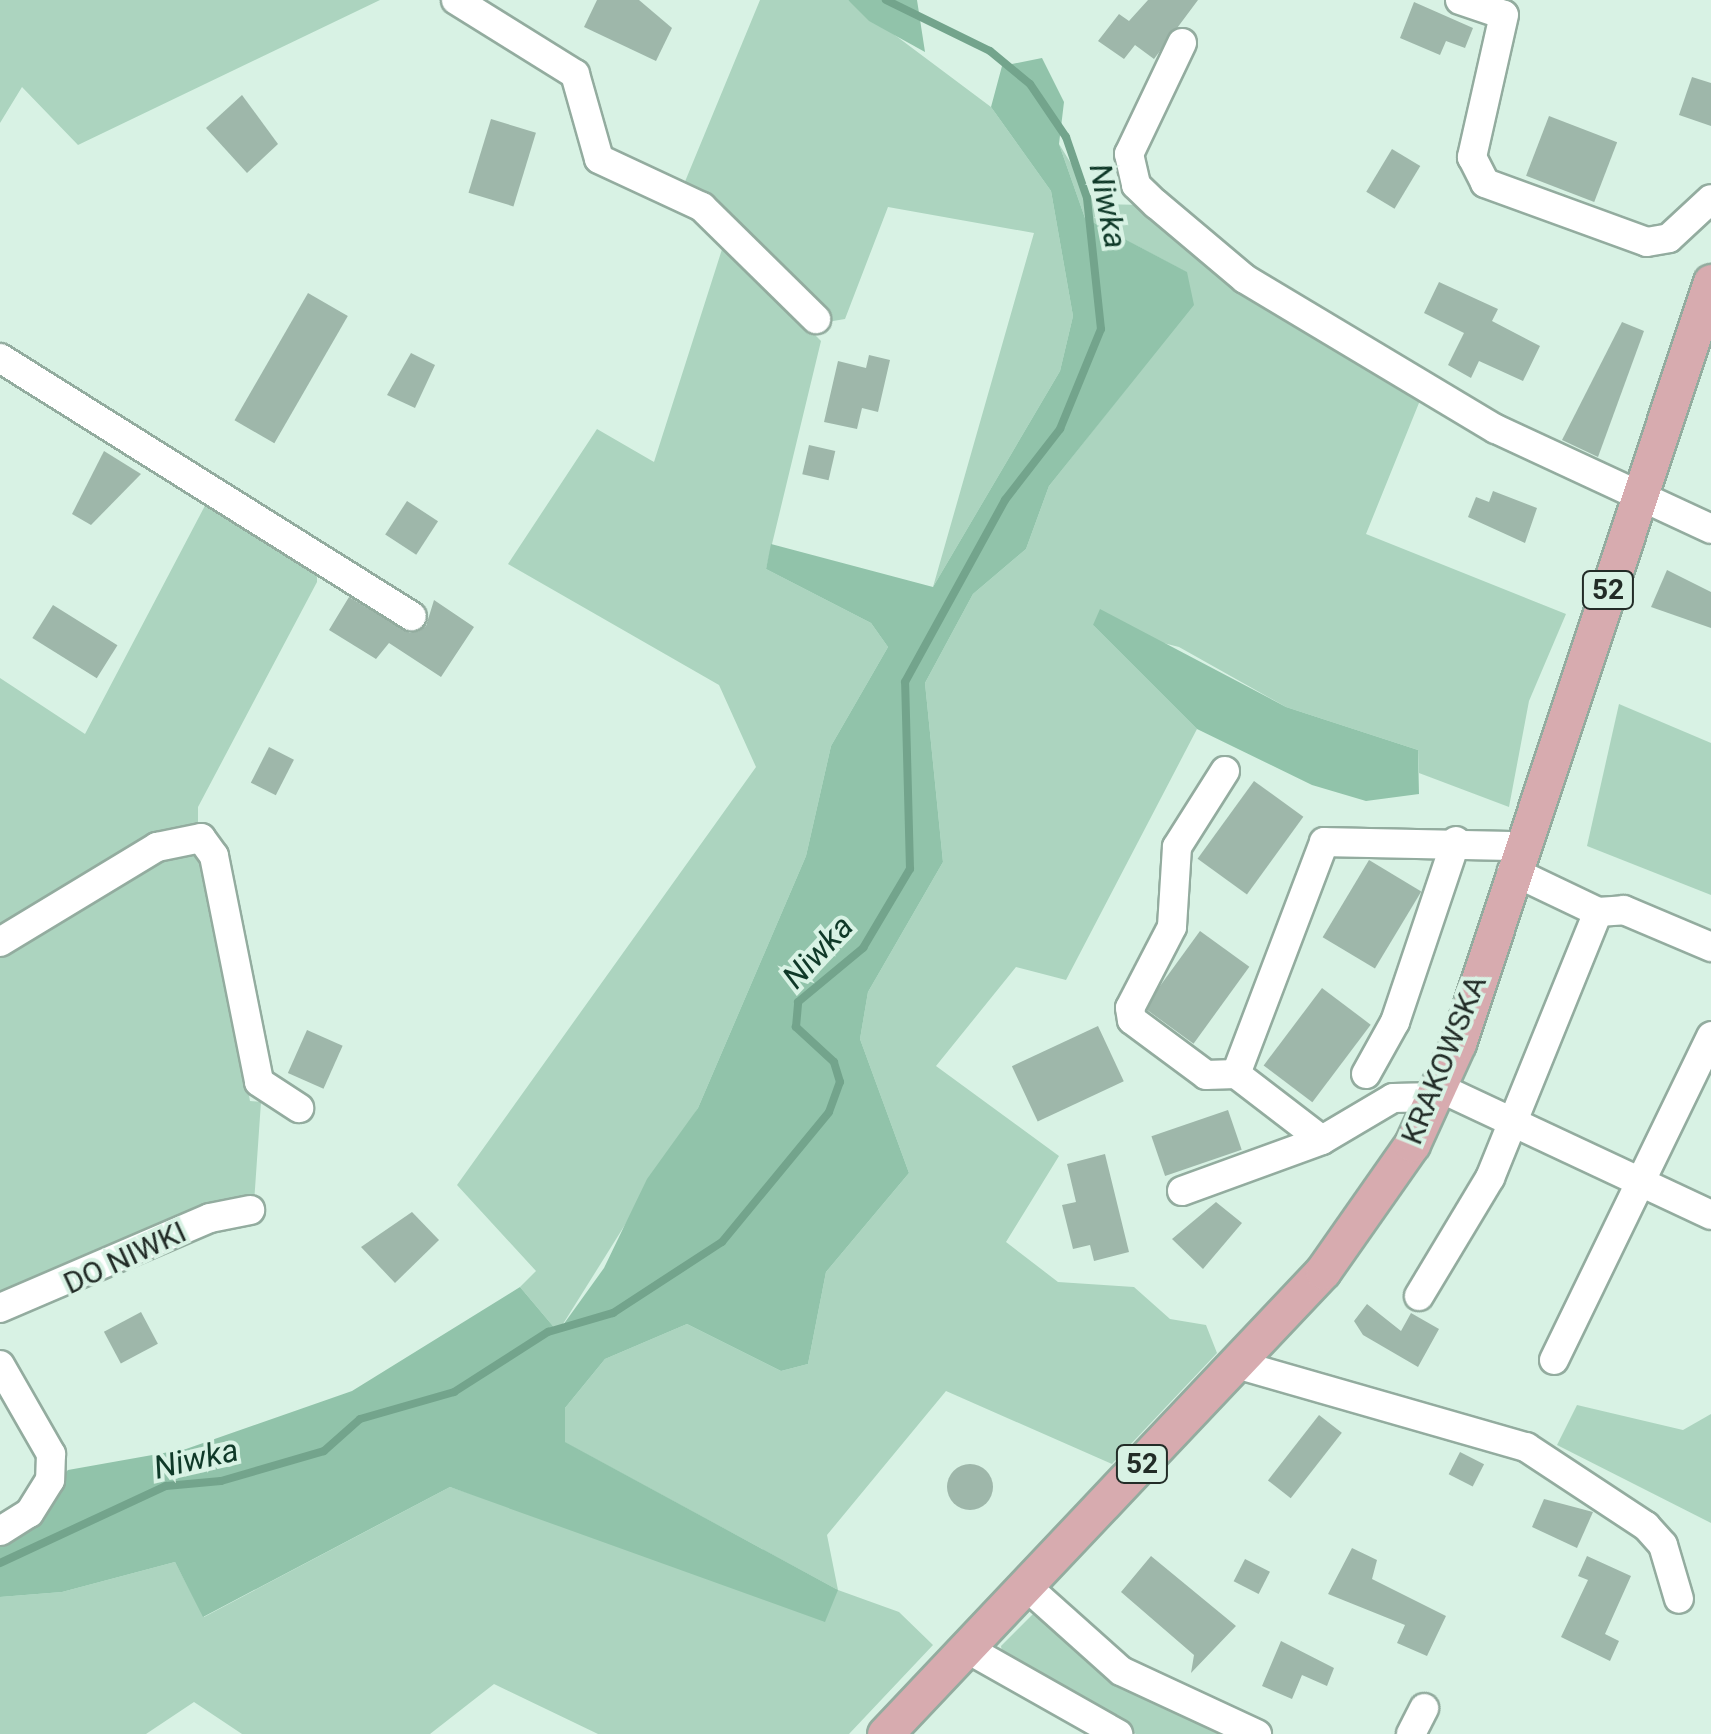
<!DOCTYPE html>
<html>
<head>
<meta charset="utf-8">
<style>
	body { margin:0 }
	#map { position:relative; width:1711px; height:1734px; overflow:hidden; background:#d8f2e4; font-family:Roboto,sans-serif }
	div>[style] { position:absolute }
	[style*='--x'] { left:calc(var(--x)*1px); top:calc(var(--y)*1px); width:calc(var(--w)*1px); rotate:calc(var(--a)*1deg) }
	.green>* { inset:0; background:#acd4bf }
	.forest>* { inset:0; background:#91c3aa }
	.stream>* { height:8px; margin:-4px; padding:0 4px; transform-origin:4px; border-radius:4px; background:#73a48c }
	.building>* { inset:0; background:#9eb7aa; transform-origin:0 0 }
	.round { border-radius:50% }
	.roads { filter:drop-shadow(2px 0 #93ac9f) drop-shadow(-2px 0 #93ac9f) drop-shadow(0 2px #93ac9f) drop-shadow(0 -2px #93ac9f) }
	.minor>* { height:28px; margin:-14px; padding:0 14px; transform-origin:14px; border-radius:14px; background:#fff }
	.major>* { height:35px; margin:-17.5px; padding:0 17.5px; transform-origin:17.5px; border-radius:17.5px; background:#d7abaf }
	span { translate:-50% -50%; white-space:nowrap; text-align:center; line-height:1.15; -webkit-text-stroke:8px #d8f2e4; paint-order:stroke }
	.shield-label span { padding:2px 8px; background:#d8f2e4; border:2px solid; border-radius:8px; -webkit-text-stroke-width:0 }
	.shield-label { font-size:28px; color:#222c27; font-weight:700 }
	.street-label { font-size:30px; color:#222c27 }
	.water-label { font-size:32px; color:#0f3928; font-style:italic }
</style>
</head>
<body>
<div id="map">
	<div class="green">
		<div style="clip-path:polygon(0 0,380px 0,78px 145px,22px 87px,0 123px)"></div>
		<div style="clip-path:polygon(760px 0,848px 0,991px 107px,1051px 191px,1073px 316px,1060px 371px,933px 587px,1034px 233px,888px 207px,845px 319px,827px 322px,684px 184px)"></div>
		<div style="clip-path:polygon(1059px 144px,1096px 204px,1145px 205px,1423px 393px,1366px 534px,1566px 614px,1529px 701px,1509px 807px,1419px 773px,1418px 750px,1286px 707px,1179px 647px,1093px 625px,1197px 729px,1066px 980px,1016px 967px,936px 1066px,1059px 1156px,1006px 1242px,1058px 1282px,1134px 1287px,1170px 1319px,1206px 1325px,1217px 1353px,1112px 1464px,946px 1391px,827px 1535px,838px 1590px,899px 1612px,933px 1645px,849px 1734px,598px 1734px,494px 1684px,430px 1734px,242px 1734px,194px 1702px,146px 1734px,0 1734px,0 1597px,62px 1592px,175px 1562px,204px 1617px,450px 1487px,626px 1545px,838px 1590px,564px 1442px,565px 1408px,605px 1359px,687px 1324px,781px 1371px,808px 1364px,826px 1272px,909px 1173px,860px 1039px,868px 992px,943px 862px,925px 683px,973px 594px,1026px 549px,1049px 486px,1126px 389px,1186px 272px,1085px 218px)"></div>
		<div style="clip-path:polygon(724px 243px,821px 341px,766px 569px,871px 623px,888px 647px,831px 746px,806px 856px,698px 1108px,558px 1332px,520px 1287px,536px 1271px,457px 1185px,756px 767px,719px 685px,508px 564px,597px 429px,654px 462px)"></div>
		<div style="clip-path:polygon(209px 498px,317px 570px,317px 582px,198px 807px,198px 828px,0 934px,0 678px,85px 734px)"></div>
		<div style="clip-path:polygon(1619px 704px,1711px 743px,1711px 895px,1587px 846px)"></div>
		<div style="clip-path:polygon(170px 848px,205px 850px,250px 1101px,261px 1102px,254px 1203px,0 1301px,0 948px)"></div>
		<div style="clip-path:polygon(1577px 1405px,1683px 1430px,1711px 1414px,1711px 1523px,1557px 1445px)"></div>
		<div style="clip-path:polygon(1033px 1614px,1046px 1620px,1241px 1734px,1136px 1734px,1086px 1708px,1003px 1658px,1001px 1646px)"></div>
	</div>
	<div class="forest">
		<div style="clip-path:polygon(848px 0,917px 0,925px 52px,869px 21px)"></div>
		<div style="clip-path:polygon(1042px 58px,1064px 102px,1059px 144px,1085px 218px,1187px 272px,1194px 305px,1049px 486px,1026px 549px,973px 594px,925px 683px,943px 862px,868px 992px,860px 1039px,909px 1173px,826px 1272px,808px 1364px,781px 1371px,687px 1324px,605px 1359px,565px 1408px,565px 1442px,838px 1590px,825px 1622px,450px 1487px,203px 1617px,175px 1562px,62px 1592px,0 1597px,0 1539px,68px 1470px,186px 1449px,352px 1391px,520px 1287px,558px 1332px,604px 1268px,647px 1179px,698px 1108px,806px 856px,831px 746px,888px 647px,871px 623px,766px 569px,771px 544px,933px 587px,1060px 371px,1073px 316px,1051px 191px,991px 107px,1002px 66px)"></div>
		<div style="clip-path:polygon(1100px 609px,1286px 707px,1418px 750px,1419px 794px,1366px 801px,1312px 785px,1197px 729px,1093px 625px)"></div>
	</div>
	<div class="stream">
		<div style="--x:0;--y:1563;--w:183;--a:-24.9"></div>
		<div style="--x:166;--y:1486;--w:55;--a:-5.2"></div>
		<div style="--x:221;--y:1481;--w:107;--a:-16.2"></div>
		<div style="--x:324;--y:1451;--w:48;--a:-41.6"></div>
		<div style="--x:360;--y:1419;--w:98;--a:-16"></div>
		<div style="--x:454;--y:1392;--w:112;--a:-32.6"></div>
		<div style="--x:548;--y:1332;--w:68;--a:-16.3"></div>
		<div style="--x:613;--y:1313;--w:130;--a:-33.1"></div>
		<div style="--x:722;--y:1242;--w:168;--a:-50.5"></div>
		<div style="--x:829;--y:1112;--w:32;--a:-70"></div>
		<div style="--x:840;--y:1082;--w:21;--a:-107"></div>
		<div style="--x:834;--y:1062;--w:52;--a:-137.4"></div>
		<div style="--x:796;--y:1027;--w:25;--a:-85"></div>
		<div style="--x:798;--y:1002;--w:85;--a:-39.7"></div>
		<div style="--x:863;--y:948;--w:92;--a:-59.3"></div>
		<div style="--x:910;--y:869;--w:187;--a:-91.5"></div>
		<div style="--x:905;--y:682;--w:208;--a:-61.2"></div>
		<div style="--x:1005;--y:500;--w:90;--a:-52.2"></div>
		<div style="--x:1060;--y:429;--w:108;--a:-67.7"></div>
		<div style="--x:1101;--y:329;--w:132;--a:-96.1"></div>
		<div style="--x:1087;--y:198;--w:65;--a:-109"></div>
		<div style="--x:1066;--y:137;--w:64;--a:-124.2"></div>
		<div style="--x:1030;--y:84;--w:52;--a:-140.5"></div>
		<div style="--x:990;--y:51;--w:116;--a:-153.9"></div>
	</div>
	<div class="building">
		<div style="clip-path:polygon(597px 0,639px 0,672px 28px,656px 61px,584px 27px)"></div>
		<div style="clip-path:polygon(1148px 0,1198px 0,1154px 59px,1135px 45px,1124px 59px,1098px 41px,1119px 14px,1129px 21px)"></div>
		<div style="clip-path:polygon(1414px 2px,1473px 28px,1465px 48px,1446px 41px,1440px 55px,1400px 38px)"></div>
		<div style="clip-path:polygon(1692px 77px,1711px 83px,1711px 126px,1679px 115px)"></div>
		<div style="clip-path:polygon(242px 95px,278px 144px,247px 173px,206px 128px)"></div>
		<div style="left:1549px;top:116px;width:73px;height:64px;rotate:21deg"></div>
		<div style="left:491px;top:119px;width:47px;height:77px;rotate:17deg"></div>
		<div style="left:1392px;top:149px;width:33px;height:50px;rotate:31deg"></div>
		<div style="clip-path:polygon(1439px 282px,1498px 309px,1492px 321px,1540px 346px,1523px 381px,1479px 361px,1471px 378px,1448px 365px,1464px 333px,1424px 313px)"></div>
		<div style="left:308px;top:293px;width:46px;height:147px;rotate:30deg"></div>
		<div style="clip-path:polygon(1622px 322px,1644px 331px,1598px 457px,1562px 440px)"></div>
		<div style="clip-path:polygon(411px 353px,435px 365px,415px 408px,387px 395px)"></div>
		<div style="clip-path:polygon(869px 355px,890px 360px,878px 412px,862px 408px,857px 429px,824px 422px,838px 361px,866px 368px)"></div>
		<div style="left:809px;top:445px;width:27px;height:30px;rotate:13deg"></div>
		<div style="clip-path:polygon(104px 451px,141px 474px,91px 525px,72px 514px)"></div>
		<div style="clip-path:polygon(1493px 491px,1537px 508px,1525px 543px,1468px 517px,1476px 497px,1489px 502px)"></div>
		<div style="left:407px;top:501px;width:37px;height:40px;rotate:33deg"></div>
		<div style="clip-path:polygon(1667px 570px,1711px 592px,1711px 628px,1651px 607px)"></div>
		<div style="clip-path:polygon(349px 597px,410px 633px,426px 626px,434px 600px,474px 627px,441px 677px,389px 643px,376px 659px,329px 630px)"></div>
		<div style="left:53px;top:605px;width:76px;height:39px;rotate:32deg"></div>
		<div style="left:269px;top:747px;width:28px;height:40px;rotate:27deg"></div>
		<div style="left:1254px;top:781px;width:61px;height:96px;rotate:36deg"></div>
		<div style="left:1369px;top:860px;width:61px;height:90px;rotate:31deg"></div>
		<div style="left:1200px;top:931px;width:61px;height:95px;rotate:36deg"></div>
		<div style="left:1322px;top:988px;width:61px;height:97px;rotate:37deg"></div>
		<div style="left:1098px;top:1026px;width:61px;height:95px;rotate:65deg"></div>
		<div style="left:307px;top:1030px;width:39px;height:47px;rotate:24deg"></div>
		<div style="left:1228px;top:1110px;width:42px;height:81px;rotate:71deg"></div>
		<div style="clip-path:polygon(1105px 1154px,1129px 1252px,1094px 1261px,1090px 1245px,1073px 1249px,1062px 1205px,1076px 1202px,1067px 1164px)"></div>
		<div style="clip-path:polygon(1216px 1202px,1242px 1223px,1203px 1269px,1172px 1239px)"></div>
		<div style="clip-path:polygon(412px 1212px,439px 1240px,395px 1283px,361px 1247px)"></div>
		<div style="clip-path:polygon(1367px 1304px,1401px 1331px,1411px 1313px,1439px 1329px,1418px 1367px,1363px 1335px,1354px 1321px)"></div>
		<div style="left:141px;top:1312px;width:36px;height:42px;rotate:62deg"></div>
		<div style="left:1319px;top:1415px;width:29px;height:83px;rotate:38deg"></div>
		<div style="left:1460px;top:1452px;width:27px;height:25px;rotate:27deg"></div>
		<div class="round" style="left:947px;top:1464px;width:46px;height:46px"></div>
		<div style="clip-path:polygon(1544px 1499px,1593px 1512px,1577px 1548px,1532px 1527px)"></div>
		<div style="clip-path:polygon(1352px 1548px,1377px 1560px,1372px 1579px,1446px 1616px,1427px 1656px,1397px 1643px,1405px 1625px,1328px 1594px)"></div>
		<div style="clip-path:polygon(1151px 1556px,1236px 1626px,1191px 1673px,1194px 1655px,1121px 1592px)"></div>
		<div style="clip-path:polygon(1587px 1556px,1631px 1576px,1605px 1634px,1619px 1641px,1610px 1661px,1561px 1637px,1588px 1580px,1578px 1576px)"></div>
		<div style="left:1245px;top:1559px;width:28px;height:25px;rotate:27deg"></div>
		<div style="clip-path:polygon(1281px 1641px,1334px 1668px,1327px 1686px,1302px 1675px,1292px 1699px,1262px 1686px)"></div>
	</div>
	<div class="roads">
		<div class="minor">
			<div style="--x:456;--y:0;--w:140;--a:31.9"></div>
			<div style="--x:575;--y:74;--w:88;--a:74.2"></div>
			<div style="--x:599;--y:159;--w:114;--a:25"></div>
			<div style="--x:702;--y:207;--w:160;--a:44.5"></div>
			<div style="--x:1460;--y:0;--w:46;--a:18.8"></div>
			<div style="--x:1504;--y:15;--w:146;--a:102.7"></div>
			<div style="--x:1472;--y:157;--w:29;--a:63"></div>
			<div style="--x:1485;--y:183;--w:172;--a:20"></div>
			<div style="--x:1647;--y:242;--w:22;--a:-10"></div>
			<div style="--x:1669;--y:238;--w:57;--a:-42.9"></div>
			<div style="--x:1182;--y:43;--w:123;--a:115.5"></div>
			<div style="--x:1129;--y:154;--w:32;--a:77"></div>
			<div style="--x:1136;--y:185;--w:28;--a:44"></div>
			<div style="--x:1156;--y:204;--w:116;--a:40.1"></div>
			<div style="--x:1245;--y:279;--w:292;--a:30.9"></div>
			<div style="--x:1496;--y:429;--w:237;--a:24.9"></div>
			<div style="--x:0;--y:358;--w:486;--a:32.1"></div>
			<div style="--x:1225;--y:771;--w:90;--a:122.3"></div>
			<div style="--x:1177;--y:847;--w:80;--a:93.6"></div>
			<div style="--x:1172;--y:927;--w:91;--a:117.4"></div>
			<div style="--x:1130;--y:1008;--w:12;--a:81"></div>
			<div style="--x:1132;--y:1020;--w:92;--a:36.6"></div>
			<div style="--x:1206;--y:1075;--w:30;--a:-2"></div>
			<div style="--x:1236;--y:1074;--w:108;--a:37.5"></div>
			<div style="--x:1512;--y:871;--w:95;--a:25.5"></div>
			<div style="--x:0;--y:942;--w:184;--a:-31.2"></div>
			<div style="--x:157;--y:847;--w:45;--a:-11.6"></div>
			<div style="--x:201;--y:838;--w:22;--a:54"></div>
			<div style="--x:214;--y:856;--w:230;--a:78.7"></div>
			<div style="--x:259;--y:1082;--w:48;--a:33"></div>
			<div style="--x:1236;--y:1074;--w:248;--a:-69.2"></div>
			<div style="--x:1324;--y:842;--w:197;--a:1.2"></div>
			<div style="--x:1366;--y:1074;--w:60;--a:-60.9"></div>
			<div style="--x:1395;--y:1022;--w:191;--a:-71.4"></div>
			<div style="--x:1440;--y:1088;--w:299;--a:25.1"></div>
			<div style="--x:1182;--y:1191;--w:149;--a:-20"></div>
			<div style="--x:1322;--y:1140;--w:82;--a:-30.6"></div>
			<div style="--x:1393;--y:1098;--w:43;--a:-1.3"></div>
			<div style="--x:1419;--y:1296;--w:138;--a:-59"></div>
			<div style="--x:1490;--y:1178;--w:287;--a:-67.9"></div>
			<div style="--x:1598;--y:912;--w:26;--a:-4"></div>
			<div style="--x:1624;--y:910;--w:95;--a:23"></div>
			<div style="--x:0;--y:1308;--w:228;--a:-23.2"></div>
			<div style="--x:210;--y:1218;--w:41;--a:-11.3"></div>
			<div style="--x:1554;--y:1360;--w:360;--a:-64.1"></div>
			<div style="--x:1236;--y:1364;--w:302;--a:16"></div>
			<div style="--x:1526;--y:1447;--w:144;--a:33.4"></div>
			<div style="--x:1646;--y:1526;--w:25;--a:48"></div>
			<div style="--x:1663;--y:1545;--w:56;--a:73.5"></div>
			<div style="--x:0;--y:1365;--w:103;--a:60.2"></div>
			<div style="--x:51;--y:1454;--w:26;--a:92"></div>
			<div style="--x:50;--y:1480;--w:39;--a:122"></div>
			<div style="--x:29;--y:1513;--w:34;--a:148"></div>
			<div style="--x:1026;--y:1586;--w:127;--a:41.8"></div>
			<div style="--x:1121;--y:1671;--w:150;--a:24.9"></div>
			<div style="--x:966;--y:1648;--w:175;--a:29.5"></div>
			<div style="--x:1411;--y:1734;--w:29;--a:-63"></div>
		</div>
		<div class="major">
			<div style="--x:885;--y:1734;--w:637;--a:-46.59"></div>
			<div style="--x:1323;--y:1271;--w:155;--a:-55"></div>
			<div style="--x:1412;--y:1144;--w:111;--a:-65.5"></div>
			<div style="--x:1458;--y:1043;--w:802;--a:-71.61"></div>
		</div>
	</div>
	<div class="shield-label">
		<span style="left:1608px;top:590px">52</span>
		<span style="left:1142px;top:1464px">52</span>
	</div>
	<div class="street-label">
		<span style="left:1444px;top:1060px;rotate:-68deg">KRAKOWSKA</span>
		<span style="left:125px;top:1258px;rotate:-25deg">DO NIWKI</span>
	</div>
	<div class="water-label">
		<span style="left:1108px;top:206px;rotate:79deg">Niwka</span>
		<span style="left:818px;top:952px;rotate:-47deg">Niwka</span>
		<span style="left:196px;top:1459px;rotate:-13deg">Niwka</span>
	</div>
</div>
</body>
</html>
